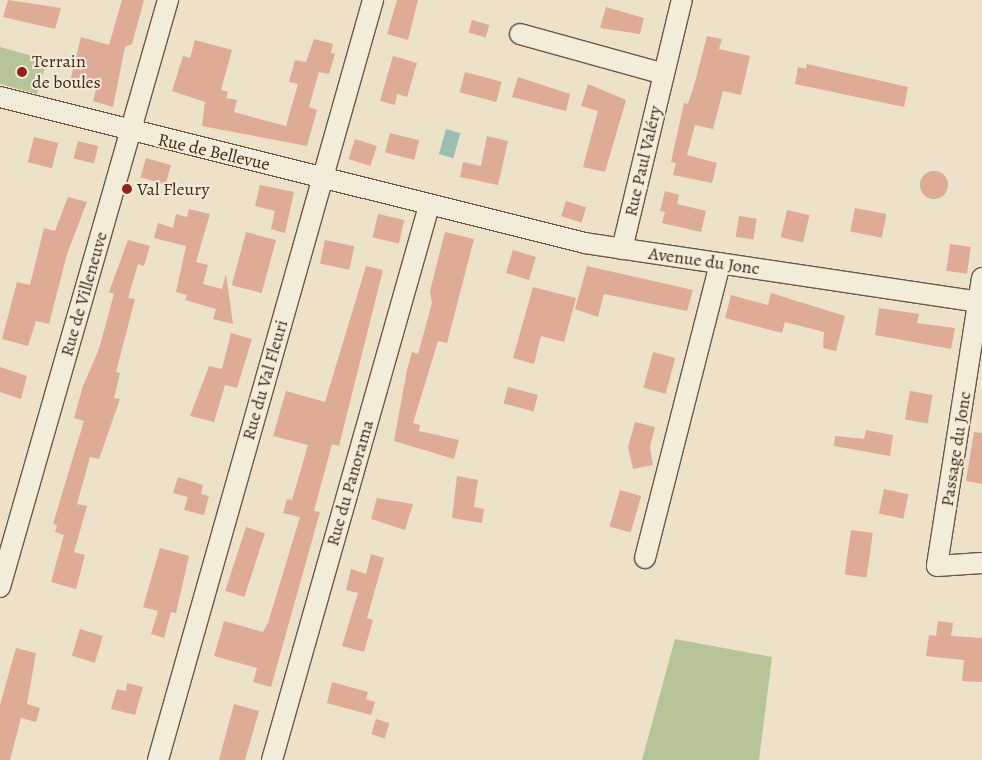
<!DOCTYPE html>
<html>
<head>
<meta charset="utf-8">
<style>
	body { margin:0 }
	#map { position:relative; width:982px; height:760px; overflow:hidden; background:#ede2c8; font-family:Alegreya,serif }
	div>[style] { position:absolute }
	[style*='--x'] { left:calc(var(--x)*1px); top:calc(var(--y)*1px); width:calc(var(--w)*1px); rotate:calc(var(--a)*1deg) }
	.green>* { inset:0; background:#b6c498 }
	.water>* { inset:0; background:#9abfb0; transform-origin:0 0 }
	.building>* { inset:0; background:#ddab96; transform-origin:0 0 }
	.round { border-radius:50% }
	.roads { filter:drop-shadow(1px 0 #6d573e) drop-shadow(-1px 0 #6d573e) drop-shadow(0 1px #6d573e) drop-shadow(0 -1px #6d573e) }
	.street>* { height:20px; margin:-10px; padding:0 10px; transform-origin:10px; border-radius:10px; background:#f3ecdb }
	.dots>* { width:14px; height:14px; translate:-50% -50%; box-sizing:border-box; border:2px solid #f3ecdb; border-radius:50% }
	span { translate:-50% -50%; white-space:nowrap; text-align:center; line-height:1.15; -webkit-text-stroke:4px #f3ecdb; paint-order:stroke }
	.poi-label { font-size:18px; color:#422910 }
	.left { translate:0 -50%; text-align:left }
	.street-label { font-size:18px; color:#422910 }
</style>
</head>
<body>
<div id="map">
	<div class="green">
		<div style="clip-path:polygon(0 47px,47px 60px,37px 94px,0 84px)"></div>
		<div style="clip-path:polygon(675px 639px,772px 657px,759px 760px,642px 760px)"></div>
	</div>
	<div class="water">
		<div style="left:446px;top:129px;width:15px;height:26px;rotate:16deg"></div>
	</div>
	<div class="building">
		<div style="clip-path:polygon(8px 0,61px 8px,55px 29px,3px 17px)"></div>
		<div style="clip-path:polygon(122px 0,144px 0,132px 44px,125px 47px,113px 107px,93px 101px,97px 86px,71px 78px,81px 37px,109px 45px)"></div>
		<div style="clip-path:polygon(397px 0,418px 0,408px 40px,387px 34px)"></div>
		<div style="clip-path:polygon(606px 7px,644px 18px,640px 34px,600px 28px)"></div>
		<div style="left:472px;top:20px;width:18px;height:13px;rotate:16deg"></div>
		<div style="clip-path:polygon(707px 36px,722px 39px,719px 49px,750px 56px,741px 95px,723px 91px,713px 129px,695px 125px,687px 155px,717px 163px,712px 183px,673px 175px,676px 163px,671px 162px,684px 103px,688px 104px,695px 82px)"></div>
		<div style="clip-path:polygon(314px 39px,333px 44px,331px 53px,335px 54px,329px 74px,319px 72px,309px 107px,317px 110px,307px 146px,202px 126px,205px 102px,172px 91px,183px 56px,190px 58px,195px 40px,232px 50px,221px 90px,228px 92px,226px 98px,237px 100px,234px 112px,286px 126px,298px 84px,289px 82px,295px 60px,306px 62px)"></div>
		<div style="clip-path:polygon(393px 56px,417px 63px,407px 97px,397px 94px,395px 105px,380px 101px)"></div>
		<div style="clip-path:polygon(807px 64px,908px 87px,904px 107px,795px 84px,798px 67px,806px 69px)"></div>
		<div style="left:465px;top:72px;width:38px;height:21px;rotate:15deg"></div>
		<div style="clip-path:polygon(518px 77px,570px 94px,566px 111px,512px 97px)"></div>
		<div style="clip-path:polygon(588px 84px,626px 100px,605px 172px,583px 167px,598px 111px,581px 106px)"></div>
		<div style="left:390px;top:133px;width:30px;height:20px;rotate:14deg"></div>
		<div style="clip-path:polygon(487px 136px,508px 141px,498px 185px,460px 177px,463px 162px,481px 166px)"></div>
		<div style="left:34px;top:137px;width:25px;height:26px;rotate:14deg"></div>
		<div style="left:355px;top:139px;width:23px;height:21px;rotate:18deg"></div>
		<div style="left:78px;top:141px;width:21px;height:18px;rotate:14deg"></div>
		<div style="left:146px;top:158px;width:26px;height:20px;rotate:16deg"></div>
		<div class="round" style="left:920px;top:171px;width:28px;height:28px"></div>
		<div style="clip-path:polygon(260px 185px,294px 192px,285px 233px,271px 229px,275px 211px,255px 206px)"></div>
		<div style="clip-path:polygon(665px 191px,679px 195px,677px 204px,706px 211px,701px 232px,662px 223px,665px 212px,660px 211px)"></div>
		<div style="clip-path:polygon(68px 197px,87px 202px,67px 254px,49px 324px,36px 321px,28px 346px,2px 339px,17px 282px,30px 285px,44px 228px,55px 231px)"></div>
		<div style="left:566px;top:201px;width:21px;height:16px;rotate:17deg"></div>
		<div style="left:855px;top:208px;width:32px;height:24px;rotate:11deg"></div>
		<div style="clip-path:polygon(189px 209px,210px 214px,196px 262px,208px 265px,203px 284px,222px 289px,226px 274px,233px 324px,213px 319px,216px 309px,185px 300px,187px 295px,176px 292px,186px 246px,154px 238px,158px 223px,173px 228px,176px 214px,187px 217px)"></div>
		<div style="left:787px;top:210px;width:23px;height:28px;rotate:13deg"></div>
		<div style="left:378px;top:214px;width:27px;height:24px;rotate:13deg"></div>
		<div style="left:739px;top:216px;width:18px;height:21px;rotate:9deg"></div>
		<div style="left:246px;top:232px;width:31px;height:55px;rotate:15deg"></div>
		<div style="clip-path:polygon(445px 232px,474px 239px,447px 343px,438px 341px,413px 423px,420px 425px,419px 431px,459px 440px,454px 459px,394px 441px,407px 370px,412px 352px,418px 354px,432px 303px,430px 291px)"></div>
		<div style="clip-path:polygon(128px 240px,150px 246px,144px 266px,138px 264px,128px 298px,135px 299px,116px 372px,120px 373px,114px 398px,120px 399px,99px 459px,90px 457px,77px 504px,87px 506px,74px 552px,85px 555px,76px 589px,51px 582px,64px 535px,55px 532px,57px 525px,53px 524px,84px 421px,74px 418px,83px 386px,99px 349px,114px 294px,109px 292px)"></div>
		<div style="left:325px;top:240px;width:30px;height:24px;rotate:12deg"></div>
		<div style="left:950px;top:244px;width:21px;height:27px;rotate:8deg"></div>
		<div style="left:513px;top:250px;width:24px;height:24px;rotate:17deg"></div>
		<div style="clip-path:polygon(366px 266px,383px 270px,339px 446px,332px 444px,314px 511px,320px 512px,271px 687px,253px 682px,257px 668px,214px 656px,224px 621px,263px 632px,268px 623px,300px 517px,283px 513px,287px 499px,292px 500px,308px 445px,273px 436px,286px 391px,325px 402px)"></div>
		<div style="clip-path:polygon(587px 266px,693px 290px,687px 311px,604px 294px,598px 317px,575px 309px)"></div>
		<div style="clip-path:polygon(533px 287px,576px 298px,564px 342px,541px 336px,534px 364px,513px 358px)"></div>
		<div style="clip-path:polygon(771px 293px,845px 316px,836px 351px,823px 348px,824px 332px,785px 322px,782px 333px,725px 318px,731px 295px,768px 305px)"></div>
		<div style="clip-path:polygon(879px 308px,919px 314px,917px 323px,955px 328px,951px 349px,875px 335px)"></div>
		<div style="clip-path:polygon(231px 333px,252px 339px,237px 388px,225px 385px,214px 422px,190px 416px,209px 366px,222px 369px)"></div>
		<div style="left:653px;top:352px;width:23px;height:37px;rotate:15deg"></div>
		<div style="clip-path:polygon(0 367px,27px 376px,21px 399px,0 392px)"></div>
		<div style="left:508px;top:387px;width:31px;height:17px;rotate:15deg"></div>
		<div style="left:910px;top:391px;width:23px;height:29px;rotate:10deg"></div>
		<div style="clip-path:polygon(635px 422px,655px 427px,650px 447px,653px 465px,633px 469px,628px 447px)"></div>
		<div style="clip-path:polygon(866px 430px,893px 435px,890px 456px,834px 446px,835px 436px,864px 439px)"></div>
		<div style="clip-path:polygon(974px 432px,982px 433px,982px 484px,966px 481px)"></div>
		<div style="clip-path:polygon(457px 476px,478px 480px,474px 507px,484px 509px,482px 523px,452px 518px)"></div>
		<div style="clip-path:polygon(178px 477px,203px 485px,201px 494px,209px 496px,204px 515px,184px 510px,188px 497px,173px 493px)"></div>
		<div style="left:884px;top:489px;width:25px;height:25px;rotate:12deg"></div>
		<div style="left:620px;top:490px;width:22px;height:38px;rotate:16deg"></div>
		<div style="clip-path:polygon(377px 498px,413px 504px,405px 530px,371px 519px)"></div>
		<div style="left:246px;top:527px;width:20px;height:67px;rotate:18deg"></div>
		<div style="left:851px;top:530px;width:22px;height:45px;rotate:8deg"></div>
		<div style="clip-path:polygon(160px 548px,189px 556px,176px 613px,171px 612px,164px 638px,151px 634px,158px 611px,143px 607px)"></div>
		<div style="clip-path:polygon(371px 554px,384px 558px,367px 618px,373px 620px,364px 652px,342px 646px,358px 593px,346px 590px,351px 569px,366px 574px)"></div>
		<div style="clip-path:polygon(938px 621px,953px 623px,951px 636px,982px 638px,982px 682px,962px 681px,964px 660px,926px 656px,929px 635px,936px 636px)"></div>
		<div style="left:80px;top:629px;width:24px;height:28px;rotate:17deg"></div>
		<div style="clip-path:polygon(16px 648px,36px 653px,27px 704px,40px 708px,36px 722px,21px 718px,10px 760px,0 760px,0 705px)"></div>
		<div style="clip-path:polygon(332px 682px,368px 692px,366px 699px,375px 702px,371px 715px,327px 703px)"></div>
		<div style="clip-path:polygon(127px 683px,143px 687px,135px 715px,111px 709px,117px 689px,126px 691px)"></div>
		<div style="clip-path:polygon(234px 704px,259px 711px,245px 760px,219px 760px)"></div>
		<div style="left:376px;top:719px;width:14px;height:16px;rotate:17deg"></div>
	</div>
	<div class="roads">
		<div class="street">
			<div style="--x:520;--y:34;--w:149;--a:15.5"></div>
			<div style="--x:0;--y:97;--w:603;--a:14.01"></div>
			<div style="--x:585;--y:243;--w:401;--a:8.5"></div>
			<div style="--x:622;--y:249;--w:256;--a:-76.5"></div>
			<div style="--x:982;--y:278;--w:291;--a:98.9"></div>
			<div style="--x:937;--y:566;--w:45;--a:-3.8"></div>
			<div style="--x:645;--y:558;--w:304;--a:-75.7"></div>
			<div style="--x:0;--y:587;--w:611;--a:-74.03"></div>
			<div style="--x:158;--y:760;--w:790;--a:-74.2"></div>
			<div style="--x:272;--y:760;--w:576;--a:-74.18"></div>
		</div>
	</div>
	<div class="dots">
		<div style="left:22px;top:72px;background:#8f2418"></div>
		<div style="left:127px;top:189px;background:#8f2418"></div>
	</div>
	<div class="poi-label">
		<span class="left" style="left:32px;top:72px">Terrain<br>de boules</span>
		<span class="left" style="left:137px;top:189px">Val Fleury</span>
	</div>
	<div class="street-label">
		<span style="left:214px;top:152px;rotate:13deg">Rue de Bellevue</span>
		<span style="left:643px;top:161px;rotate:-77deg">Rue Paul Valéry</span>
		<span style="left:704px;top:261px;rotate:8deg">Avenue du Jonc</span>
		<span style="left:84px;top:294px;rotate:-74deg">Rue de Villeneuve</span>
		<span style="left:265px;top:380px;rotate:-74deg">Rue du Val Fleuri</span>
		<span style="left:956px;top:449px;rotate:-81deg">Passage du Jonc</span>
		<span style="left:350px;top:483px;rotate:-74deg">Rue du Panorama</span>
	</div>
</div>
</body>
</html>
